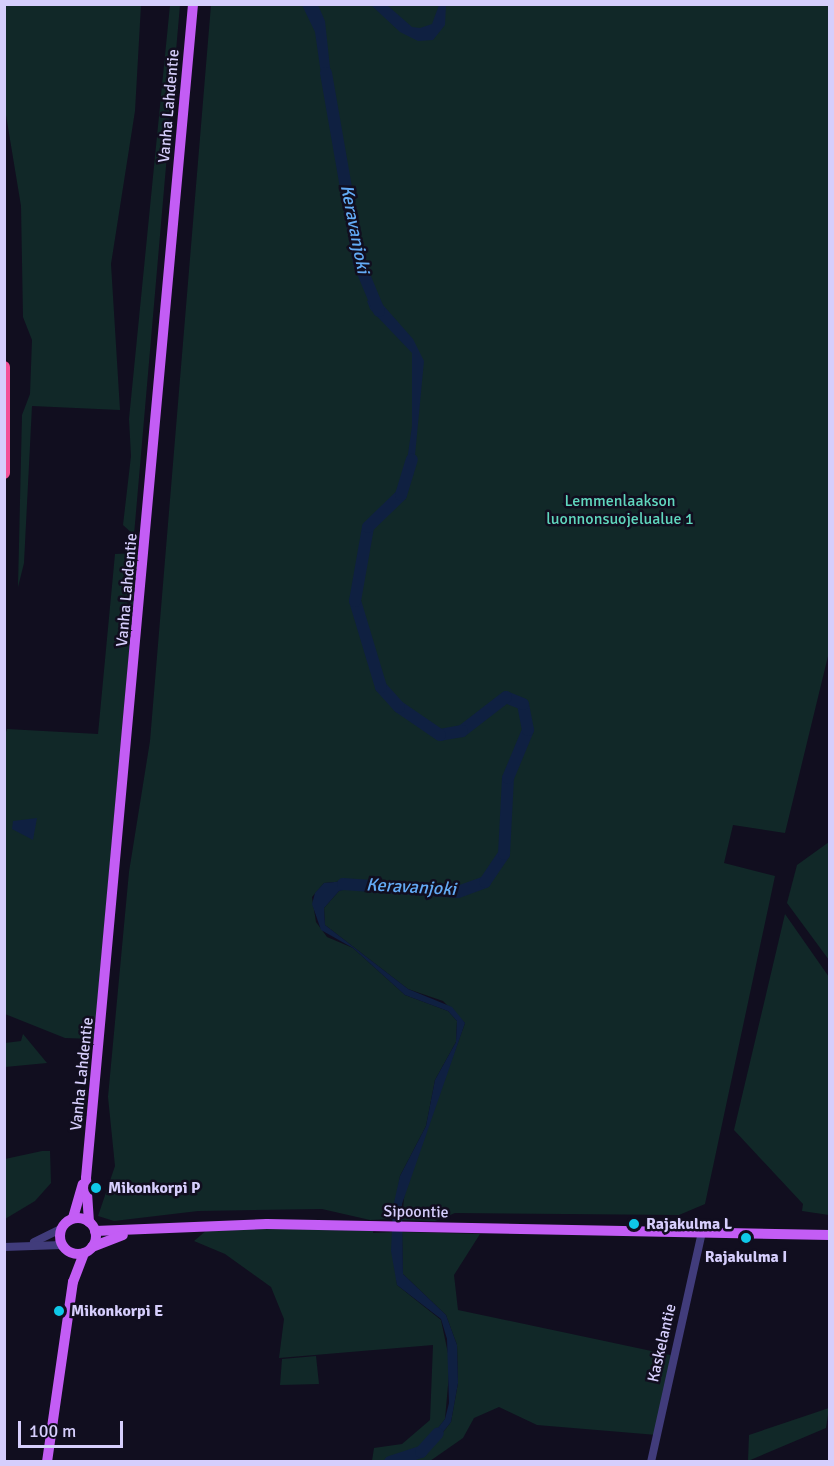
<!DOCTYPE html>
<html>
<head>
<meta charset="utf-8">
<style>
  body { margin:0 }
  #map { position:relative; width:834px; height:1466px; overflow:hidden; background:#110e1f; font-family:Signika,sans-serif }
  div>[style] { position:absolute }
  .green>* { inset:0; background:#112828 }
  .water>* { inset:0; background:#0f2041 }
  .river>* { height:12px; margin:-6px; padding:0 6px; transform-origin:6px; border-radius:6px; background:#0f2041 }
  .minor>* { height:8px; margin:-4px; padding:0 4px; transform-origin:4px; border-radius:4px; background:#413c7b }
  .major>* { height:10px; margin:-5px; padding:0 5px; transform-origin:5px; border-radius:5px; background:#c35df5 }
  .major>.ring { margin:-5px; padding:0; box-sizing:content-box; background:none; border:10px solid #c35df5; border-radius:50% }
  .highway>* { height:12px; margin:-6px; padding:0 6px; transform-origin:6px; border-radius:6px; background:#f45198 }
  .dots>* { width:16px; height:16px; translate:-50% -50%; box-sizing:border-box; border:3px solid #110e1f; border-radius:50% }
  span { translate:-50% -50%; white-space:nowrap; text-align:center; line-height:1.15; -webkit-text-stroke:5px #110e1f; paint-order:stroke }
  .street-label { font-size:16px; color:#d6cefc }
  .park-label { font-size:16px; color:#60d7be }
  .poi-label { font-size:16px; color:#d6cefc; font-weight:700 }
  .left { translate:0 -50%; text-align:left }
  .water-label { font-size:18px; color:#63abf5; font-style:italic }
  .frame { position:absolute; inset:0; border:6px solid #d6cefc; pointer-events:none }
  .scale { position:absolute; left:18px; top:1421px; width:105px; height:27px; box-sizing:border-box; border:3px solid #d6cefc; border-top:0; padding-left:8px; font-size:18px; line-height:21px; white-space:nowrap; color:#d6cefc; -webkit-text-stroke:4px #110e1f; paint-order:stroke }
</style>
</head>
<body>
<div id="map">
  <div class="green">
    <i style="clip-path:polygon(4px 5px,141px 5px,135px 111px,111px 264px,120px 410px,32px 406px,24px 563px,18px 587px,22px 415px,30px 394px,32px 340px,23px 317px,21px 206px,5px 109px)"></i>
    <i style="clip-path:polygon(170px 5px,180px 5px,134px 535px,123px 525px,131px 456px,129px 419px)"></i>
    <i style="clip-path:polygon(211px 5px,829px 5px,829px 652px,785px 833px,733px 825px,724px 863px,775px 876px,705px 1204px,679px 1215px,455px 1213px,435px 1221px,402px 1220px,405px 1188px,465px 1023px,443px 1001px,408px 989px,325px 925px,324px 908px,339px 891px,358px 885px,356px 880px,324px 883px,312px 897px,316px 922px,327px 937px,353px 948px,405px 995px,448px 1011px,457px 1021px,456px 1042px,435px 1080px,426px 1126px,400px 1176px,393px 1219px,370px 1220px,322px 1209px,198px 1211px,114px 1221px,98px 1216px,115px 1166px,108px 1097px,129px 872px,150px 741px)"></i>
    <i style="clip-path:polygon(138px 553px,94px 1039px,65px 1038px,5px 1014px,4px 738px,7px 729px,98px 734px,115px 554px)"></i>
    <i style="clip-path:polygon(829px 842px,829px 960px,787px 903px,797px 865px)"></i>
    <i style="clip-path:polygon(785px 914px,829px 977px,829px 1215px,802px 1211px,803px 1204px,734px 1130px)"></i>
    <i style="clip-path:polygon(23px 1034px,47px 1063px,5px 1067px,5px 1043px,21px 1041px)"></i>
    <i style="clip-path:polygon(42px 1151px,50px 1151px,51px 1183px,35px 1201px,5px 1219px,5px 1159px)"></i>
    <i style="clip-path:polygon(374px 1227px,373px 1233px,393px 1232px,397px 1285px,441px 1320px,450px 1363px,445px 1419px,420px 1452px,388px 1461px,372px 1461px,374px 1448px,402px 1444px,430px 1420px,433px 1345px,279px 1358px,284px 1319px,271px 1287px,225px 1254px,194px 1241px,208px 1229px)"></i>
    <i style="clip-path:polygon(402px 1232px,480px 1234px,454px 1275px,458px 1310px,675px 1356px,657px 1435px,537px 1425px,499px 1407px,474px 1418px,463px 1438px,430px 1461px,394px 1462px,432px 1446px,451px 1422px,458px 1383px,457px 1345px,446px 1315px,403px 1274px)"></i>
    <i style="clip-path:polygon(316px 1356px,319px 1384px,280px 1385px,282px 1359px)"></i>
    <i style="clip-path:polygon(829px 1408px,826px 1428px,748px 1461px,749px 1435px)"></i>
  </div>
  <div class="water">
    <i style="clip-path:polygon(302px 5px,318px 5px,325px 21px,332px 86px,323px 88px,315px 32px)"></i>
    <i style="clip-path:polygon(371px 5px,387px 5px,412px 27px,420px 28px,432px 24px,439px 5px,446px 5px,445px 25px,433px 40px,418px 41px,400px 32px)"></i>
    <i style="clip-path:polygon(376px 297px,413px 339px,424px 361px,413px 476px,405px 475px,412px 426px,412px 353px,370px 309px,367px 301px)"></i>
    <i style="clip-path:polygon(37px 818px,33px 840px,12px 829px,13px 821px)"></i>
    <i style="clip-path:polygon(356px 880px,359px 887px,339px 891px,324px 908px,325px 925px,408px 989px,452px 1007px,465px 1023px,402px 1204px,403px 1274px,446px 1315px,457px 1345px,458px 1383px,451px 1422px,432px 1446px,426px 1443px,445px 1419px,449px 1403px,447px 1339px,441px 1319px,397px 1285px,391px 1251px,393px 1207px,400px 1176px,426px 1126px,435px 1080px,456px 1042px,457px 1021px,448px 1011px,405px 995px,353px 948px,321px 930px,312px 904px,315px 893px,324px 883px)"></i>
  </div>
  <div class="river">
    <i style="left:326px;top:73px;width:193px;rotate:80.1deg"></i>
    <i style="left:359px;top:263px;width:52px;rotate:67.4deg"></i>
    <i style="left:343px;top:884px;width:115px;rotate:4deg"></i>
    <i style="left:458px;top:892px;width:29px;rotate:-20deg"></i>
    <i style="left:485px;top:882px;width:34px;rotate:-56deg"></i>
    <i style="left:504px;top:854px;width:76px;rotate:-87deg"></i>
    <i style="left:508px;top:778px;width:52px;rotate:-67.4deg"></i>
    <i style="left:528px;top:730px;width:26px;rotate:-101deg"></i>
    <i style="left:523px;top:704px;width:18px;rotate:-158deg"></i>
    <i style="left:506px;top:697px;width:56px;rotate:142.3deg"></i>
    <i style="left:462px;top:731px;width:22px;rotate:170deg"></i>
    <i style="left:440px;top:735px;width:50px;rotate:-145.7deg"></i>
    <i style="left:399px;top:707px;width:27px;rotate:-132deg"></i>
    <i style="left:381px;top:687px;width:90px;rotate:-106.8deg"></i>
    <i style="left:355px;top:601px;width:75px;rotate:-80deg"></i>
    <i style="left:368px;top:527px;width:46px;rotate:-44.1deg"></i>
    <i style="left:401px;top:495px;width:37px;rotate:-73deg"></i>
    <i style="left:390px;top:1462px;width:33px;rotate:-18deg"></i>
    <i style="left:421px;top:1452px;width:25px;rotate:-48deg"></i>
  </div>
  <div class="minor">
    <i style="left:34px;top:1242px;width:30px;rotate:-26deg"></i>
    <i style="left:4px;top:1247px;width:58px;rotate:-2deg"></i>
    <i style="left:651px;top:1462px;width:236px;rotate:-77.5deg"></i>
  </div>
  <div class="major">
    <i class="ring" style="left:60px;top:1218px;width:26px;height:26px"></i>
    <i style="left:73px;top:1218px;width:35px;rotate:-74deg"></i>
    <i style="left:89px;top:1222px;width:44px;rotate:-93.9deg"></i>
    <i style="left:86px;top:1178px;width:1179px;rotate:-84.79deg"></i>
    <i style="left:95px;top:1231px;width:172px;rotate:-2.3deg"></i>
    <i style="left:267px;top:1224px;width:563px;rotate:1.12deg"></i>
    <i style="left:92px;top:1247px;width:33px;rotate:-21deg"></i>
    <i style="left:47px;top:1462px;width:182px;rotate:-81.8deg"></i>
    <i style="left:73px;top:1282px;width:31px;rotate:-69deg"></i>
  </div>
  <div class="highway">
    <i style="left:4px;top:367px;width:106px;rotate:90deg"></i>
  </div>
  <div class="dots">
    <i style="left:96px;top:1188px;background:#0fc8e8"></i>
    <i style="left:634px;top:1224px;background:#0fc8e8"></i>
    <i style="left:746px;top:1238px;background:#0fc8e8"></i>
    <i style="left:59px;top:1311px;background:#0fc8e8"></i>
  </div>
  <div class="street-label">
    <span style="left:169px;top:106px;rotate:-85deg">Vanha Lahdentie</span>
    <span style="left:127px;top:590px;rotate:-85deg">Vanha Lahdentie</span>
    <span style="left:82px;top:1074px;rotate:-84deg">Vanha Lahdentie</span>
    <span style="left:416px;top:1212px;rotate:1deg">Sipoontie</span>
    <span style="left:662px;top:1343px;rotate:-77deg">Kaskelantie</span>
  </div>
  <div class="park-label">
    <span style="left:620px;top:510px">Lemmenlaakson<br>luonnonsuojelualue 1</span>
  </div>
  <div class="poi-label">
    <span class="left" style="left:108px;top:1188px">Mikonkorpi P</span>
    <span class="left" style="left:646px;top:1224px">Rajakulma L</span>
    <span style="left:746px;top:1257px">Rajakulma I</span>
    <span class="left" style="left:71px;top:1311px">Mikonkorpi E</span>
  </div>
  <div class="water-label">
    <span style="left:355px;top:229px;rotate:79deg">Keravanjoki</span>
    <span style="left:411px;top:887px;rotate:3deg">Keravanjoki</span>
  </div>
  <div class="frame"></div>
  <div class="scale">100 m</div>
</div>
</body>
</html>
